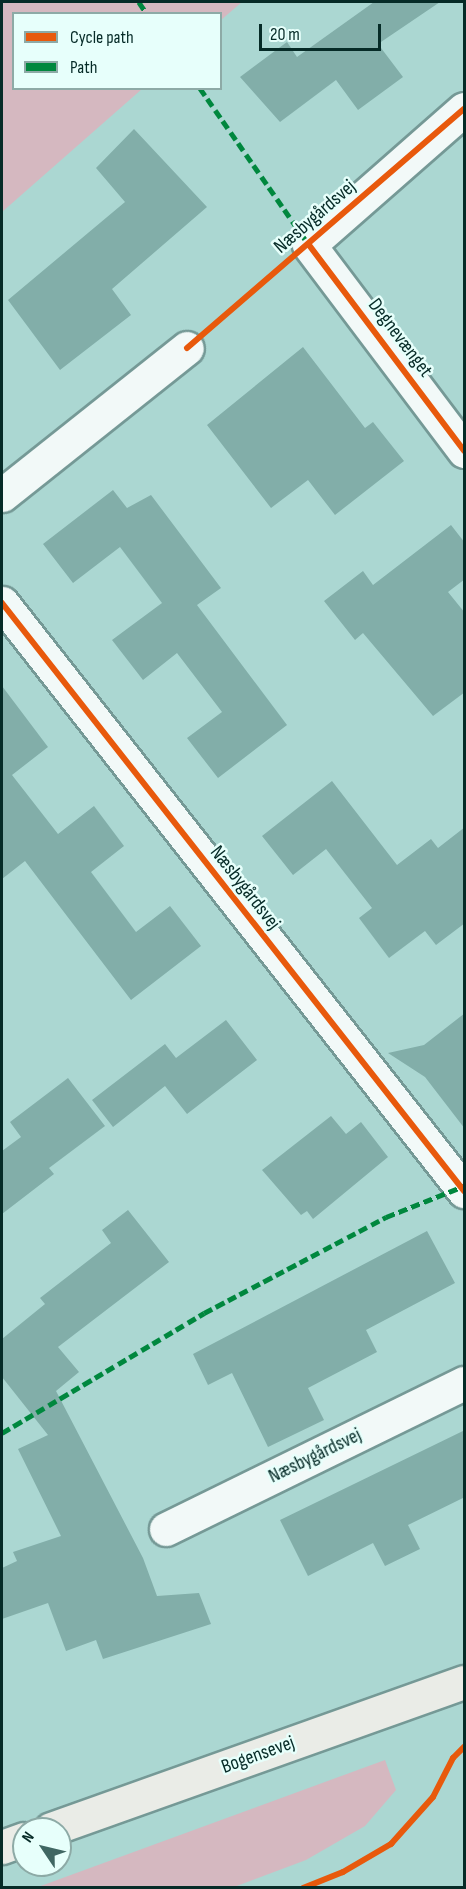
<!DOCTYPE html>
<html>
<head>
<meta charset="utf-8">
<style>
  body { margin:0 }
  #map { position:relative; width:466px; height:1889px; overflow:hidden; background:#abd7d2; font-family:"Sofia Sans Condensed",sans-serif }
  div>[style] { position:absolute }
  .green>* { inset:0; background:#d5b8c0 }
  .building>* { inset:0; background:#82aea9 }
  .roads { filter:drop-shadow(2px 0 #759996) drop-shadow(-2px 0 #759996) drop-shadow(0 2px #759996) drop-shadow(0 -2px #759996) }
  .minor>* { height:33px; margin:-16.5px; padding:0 16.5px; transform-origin:16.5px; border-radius:16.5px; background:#f2f9f8 }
  .major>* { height:33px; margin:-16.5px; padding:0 16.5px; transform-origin:16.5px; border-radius:16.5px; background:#eaece7 }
  .quiet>* { height:4.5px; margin-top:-2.25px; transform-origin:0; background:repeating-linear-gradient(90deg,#00873e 0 9px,transparent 0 13.5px) }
  .cycleway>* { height:6px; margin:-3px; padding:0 3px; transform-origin:3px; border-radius:3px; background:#e8590c }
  span { translate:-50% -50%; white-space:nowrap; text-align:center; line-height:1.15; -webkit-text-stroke:5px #e7fffb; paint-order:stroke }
  .street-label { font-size:20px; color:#062b27 }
  .frame { position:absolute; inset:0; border:3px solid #062b27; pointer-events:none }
  .legend { position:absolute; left:12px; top:12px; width:210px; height:78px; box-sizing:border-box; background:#e7fffb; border:2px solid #8daaa6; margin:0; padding:8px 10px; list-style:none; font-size:18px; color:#062b27 }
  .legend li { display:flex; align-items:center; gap:12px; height:30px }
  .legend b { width:30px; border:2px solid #8daaa6 }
  .north { position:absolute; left:12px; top:1817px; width:60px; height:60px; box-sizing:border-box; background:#e7fffb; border:2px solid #8daaa6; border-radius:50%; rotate:305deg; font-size:16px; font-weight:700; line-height:24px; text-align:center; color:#062b27 }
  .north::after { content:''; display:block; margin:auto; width:21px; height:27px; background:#406763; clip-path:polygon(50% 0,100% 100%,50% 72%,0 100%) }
  .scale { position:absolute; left:259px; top:24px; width:122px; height:27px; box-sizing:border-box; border:3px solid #062b27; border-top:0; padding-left:8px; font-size:18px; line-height:21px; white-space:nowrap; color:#062b27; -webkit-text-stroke:4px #e7fffb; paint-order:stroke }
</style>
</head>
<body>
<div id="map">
  <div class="green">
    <i style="clip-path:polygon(2px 2px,242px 2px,221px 20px,220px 14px,14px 14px,14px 88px,142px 89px,2px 212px)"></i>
    <i style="clip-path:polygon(385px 1760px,396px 1790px,365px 1826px,306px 1860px,234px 1887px,38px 1887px)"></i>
  </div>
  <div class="building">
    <i style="clip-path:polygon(374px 2px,440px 2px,378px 44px,403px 77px,358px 110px,336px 80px,280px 122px,240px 77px,287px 42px,297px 57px)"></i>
    <i style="clip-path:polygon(134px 129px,207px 207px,112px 289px,131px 315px,60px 370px,8px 300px,125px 202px,96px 168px)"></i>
    <i style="clip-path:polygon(303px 347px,365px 428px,373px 422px,404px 461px,335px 515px,308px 480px,271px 508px,207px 425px)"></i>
    <i style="clip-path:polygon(113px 490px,127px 508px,151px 495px,221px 588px,197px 605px,287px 725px,218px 778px,187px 738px,222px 712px,177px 653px,143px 680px,112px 640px,162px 603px,120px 547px,73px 583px,43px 544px)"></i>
    <i style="clip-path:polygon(451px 525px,465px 543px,465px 579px,448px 592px,465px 613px,465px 692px,433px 716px,363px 633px,355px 640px,324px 601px,363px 571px,373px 585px)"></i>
    <i style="clip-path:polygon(2px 686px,48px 747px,12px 775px,58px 834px,94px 806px,124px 846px,91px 872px,136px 932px,170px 906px,201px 946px,131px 1000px,25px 861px,2px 879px)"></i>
    <i style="clip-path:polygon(332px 781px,397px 865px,431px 839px,438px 848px,465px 827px,465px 923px,436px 945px,425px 931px,389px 958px,359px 918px,372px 908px,326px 849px,293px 875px,262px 836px)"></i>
    <i style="clip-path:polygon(465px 1013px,465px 1129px,425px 1077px,388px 1053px,424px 1045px)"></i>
    <i style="clip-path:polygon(226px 1020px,257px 1060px,187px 1114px,165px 1086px,113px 1127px,92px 1100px,165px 1044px,176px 1058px)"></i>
    <i style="clip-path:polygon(68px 1078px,105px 1126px,49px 1168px,54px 1174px,2px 1214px,2px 1151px,21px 1137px,10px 1122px)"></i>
    <i style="clip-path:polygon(331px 1116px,346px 1134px,361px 1122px,388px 1157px,313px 1219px,307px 1211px,301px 1215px,262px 1170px)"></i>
    <i style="clip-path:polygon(128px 1210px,169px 1262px,58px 1347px,79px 1372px,56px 1391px,143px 1558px,157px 1596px,199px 1593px,211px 1624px,103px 1659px,96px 1640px,66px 1651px,48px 1603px,2px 1619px,2px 1568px,17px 1561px,13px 1552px,61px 1536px,18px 1449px,48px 1435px,2px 1377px,2px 1339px,45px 1304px,40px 1298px,111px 1243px,102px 1230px)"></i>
    <i style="clip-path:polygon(427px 1231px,455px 1283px,366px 1330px,377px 1352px,308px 1388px,324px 1420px,268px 1447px,232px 1373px,208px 1385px,193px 1354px)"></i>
    <i style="clip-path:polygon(465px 1430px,465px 1497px,408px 1525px,420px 1549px,385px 1566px,373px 1543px,308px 1576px,280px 1520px)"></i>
  </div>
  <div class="roads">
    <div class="minor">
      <i style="left:464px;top:109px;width:206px;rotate:138.7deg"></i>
      <i style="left:309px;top:245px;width:258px;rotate:53deg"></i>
      <i style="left:2px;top:495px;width:236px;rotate:-38.5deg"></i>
      <i style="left:2px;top:603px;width:748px;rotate:51.84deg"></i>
      <i style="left:166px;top:1529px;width:332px;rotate:-26.1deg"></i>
    </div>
    <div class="major">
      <i style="left:51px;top:1829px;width:438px;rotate:-19.6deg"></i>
      <i style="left:2px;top:1847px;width:23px;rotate:-20deg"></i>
    </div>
  </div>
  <div class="quiet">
    <i style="left:139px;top:2px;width:14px;rotate:56deg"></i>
    <i style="left:200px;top:88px;width:191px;rotate:55.2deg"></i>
    <i style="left:2px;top:1433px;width:235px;rotate:-30.7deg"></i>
    <i style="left:204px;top:1313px;width:206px;rotate:-27.8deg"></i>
    <i style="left:386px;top:1217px;width:84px;rotate:-21.7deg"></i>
  </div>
  <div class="cycleway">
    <i style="left:309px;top:245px;width:258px;rotate:53deg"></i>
    <i style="left:187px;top:348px;width:366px;rotate:-40.8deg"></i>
    <i style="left:2px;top:603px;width:748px;rotate:51.84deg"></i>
    <i style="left:303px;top:1888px;width:43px;rotate:-21.8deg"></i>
    <i style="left:343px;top:1872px;width:56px;rotate:-30.3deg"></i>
    <i style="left:391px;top:1844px;width:63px;rotate:-48.2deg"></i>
    <i style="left:433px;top:1797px;width:44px;rotate:-62.9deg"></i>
    <i style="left:453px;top:1758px;width:16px;rotate:-45deg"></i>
  </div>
  <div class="street-label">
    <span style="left:315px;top:217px;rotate:-41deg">Næsbygårdsvej</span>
    <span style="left:400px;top:338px;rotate:53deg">Degnevænget</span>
    <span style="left:245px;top:888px;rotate:52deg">Næsbygårdsvej</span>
    <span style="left:315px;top:1456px;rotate:-26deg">Næsbygårdsvej</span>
    <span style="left:258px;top:1755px;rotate:-20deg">Bogensevej</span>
  </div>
  <div class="frame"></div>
  <ul class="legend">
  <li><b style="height:8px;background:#e8590c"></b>Cycle path</li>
  <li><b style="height:8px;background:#00873e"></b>Path</li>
  </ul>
  <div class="north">N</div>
  <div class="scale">20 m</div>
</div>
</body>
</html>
